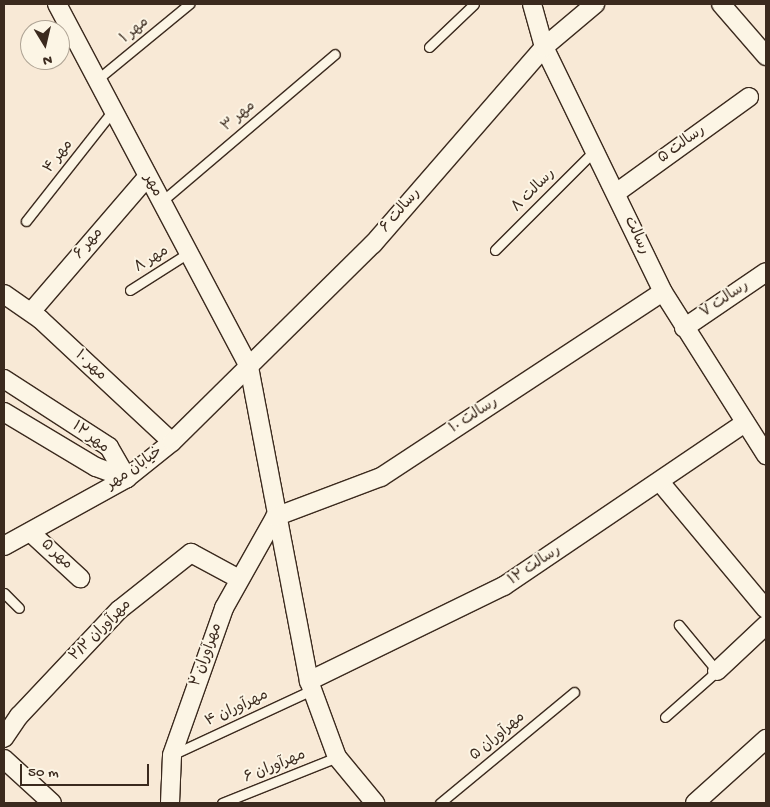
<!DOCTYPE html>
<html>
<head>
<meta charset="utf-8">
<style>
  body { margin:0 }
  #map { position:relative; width:770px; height:807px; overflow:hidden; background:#f8e9d6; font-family:"Gochi Hand","Playpen Sans Arabic",sans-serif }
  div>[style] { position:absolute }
  .roads { filter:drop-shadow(1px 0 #3b2a1e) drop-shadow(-1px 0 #3b2a1e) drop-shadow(0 1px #3b2a1e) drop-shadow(0 -1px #3b2a1e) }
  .lane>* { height:9px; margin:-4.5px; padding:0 4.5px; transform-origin:4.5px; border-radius:4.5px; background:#fcf5e5 }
  .street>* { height:18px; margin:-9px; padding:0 9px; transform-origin:9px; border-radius:9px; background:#fcf5e5 }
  span { translate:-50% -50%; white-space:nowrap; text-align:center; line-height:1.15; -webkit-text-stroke:4px #fcf5e5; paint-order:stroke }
  .street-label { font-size:15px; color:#3b2a1e }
  .frame { position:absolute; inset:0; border:5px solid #3b2a1e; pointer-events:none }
  .north { position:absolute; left:20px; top:20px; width:50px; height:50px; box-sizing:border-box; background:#fcf5e5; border:1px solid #afa495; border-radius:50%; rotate:171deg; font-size:14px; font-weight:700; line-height:20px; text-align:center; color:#3b2a1e }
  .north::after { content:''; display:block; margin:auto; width:18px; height:22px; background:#3b2a1e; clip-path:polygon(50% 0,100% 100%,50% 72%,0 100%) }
  .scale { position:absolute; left:20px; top:764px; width:129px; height:22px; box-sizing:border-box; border:2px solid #3b2a1e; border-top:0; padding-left:6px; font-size:15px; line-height:18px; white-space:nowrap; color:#3b2a1e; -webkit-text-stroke:4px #fcf5e5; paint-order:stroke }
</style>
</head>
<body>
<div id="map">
  <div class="roads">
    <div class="lane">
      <i style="left:429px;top:47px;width:62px;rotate:-43.7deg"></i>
      <i style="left:99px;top:78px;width:117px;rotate:-39.4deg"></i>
      <i style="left:161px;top:202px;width:228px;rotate:-40.4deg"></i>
      <i style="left:26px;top:221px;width:142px;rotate:-51.8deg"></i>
      <i style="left:495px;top:250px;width:139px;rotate:-45deg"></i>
      <i style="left:130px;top:290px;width:69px;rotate:-32.5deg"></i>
      <i style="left:4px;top:593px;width:21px;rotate:45deg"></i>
      <i style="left:665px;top:717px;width:69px;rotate:-41.5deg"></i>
      <i style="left:717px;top:671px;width:60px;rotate:-129.6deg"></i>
      <i style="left:174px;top:754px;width:154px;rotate:-24.9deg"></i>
      <i style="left:222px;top:803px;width:124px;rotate:-21.8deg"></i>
      <i style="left:440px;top:803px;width:174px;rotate:-39.6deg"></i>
    </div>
    <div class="street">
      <i style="left:57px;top:4px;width:411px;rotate:62.1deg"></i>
      <i style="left:249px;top:367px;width:320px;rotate:79.2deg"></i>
      <i style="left:309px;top:681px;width:81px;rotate:69.8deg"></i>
      <i style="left:337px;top:757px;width:60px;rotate:50.4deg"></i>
      <i style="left:532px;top:4px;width:45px;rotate:74.4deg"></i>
      <i style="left:544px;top:47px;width:272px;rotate:64.1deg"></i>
      <i style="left:663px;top:292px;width:193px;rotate:57.7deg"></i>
      <i style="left:721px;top:4px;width:69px;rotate:49.1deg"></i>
      <i style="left:616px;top:193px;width:164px;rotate:-35.8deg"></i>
      <i style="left:4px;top:294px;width:44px;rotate:34.8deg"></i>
      <i style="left:40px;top:319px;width:180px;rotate:43deg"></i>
      <i style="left:31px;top:312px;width:178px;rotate:-49.3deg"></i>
      <i style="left:684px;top:328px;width:99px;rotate:-34.3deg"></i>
      <i style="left:4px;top:379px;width:125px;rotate:32.9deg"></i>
      <i style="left:109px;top:447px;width:36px;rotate:60deg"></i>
      <i style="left:4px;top:412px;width:107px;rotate:30.9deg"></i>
      <i style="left:96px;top:467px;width:33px;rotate:20deg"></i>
      <i style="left:660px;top:482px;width:165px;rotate:50.2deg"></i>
      <i style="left:31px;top:533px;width:67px;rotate:42.6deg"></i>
      <i style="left:4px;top:546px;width:141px;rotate:-28.9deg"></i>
      <i style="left:127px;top:478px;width:58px;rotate:-38.7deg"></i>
      <i style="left:172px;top:442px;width:282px;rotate:-44.6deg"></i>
      <i style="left:373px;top:244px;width:261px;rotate:-49deg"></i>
      <i style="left:544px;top:47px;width:67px;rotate:-40.1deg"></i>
      <i style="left:717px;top:671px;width:67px;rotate:-43.2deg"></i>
      <i style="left:309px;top:681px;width:217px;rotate:-26deg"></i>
      <i style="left:504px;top:586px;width:291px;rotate:-34.1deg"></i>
      <i style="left:4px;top:738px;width:27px;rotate:-56deg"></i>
      <i style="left:19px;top:716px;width:146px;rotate:-46.7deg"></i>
      <i style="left:119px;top:610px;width:92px;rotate:-38.4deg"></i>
      <i style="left:191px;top:553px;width:55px;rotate:28.4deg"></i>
      <i style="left:4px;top:759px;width:65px;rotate:42.5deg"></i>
      <i style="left:170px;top:803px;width:48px;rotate:-87.6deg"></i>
      <i style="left:172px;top:755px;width:156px;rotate:-70.5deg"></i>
      <i style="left:224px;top:608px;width:104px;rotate:-60.7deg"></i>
      <i style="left:275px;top:517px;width:113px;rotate:-20.7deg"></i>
      <i style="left:381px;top:477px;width:337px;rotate:-33.3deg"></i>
      <i style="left:695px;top:803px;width:96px;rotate:-42deg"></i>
    </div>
  </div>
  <div class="street-label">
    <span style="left:135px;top:31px;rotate:-40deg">مهر ۱</span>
    <span style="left:239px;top:117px;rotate:-40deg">مهر ۳</span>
    <span style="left:682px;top:145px;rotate:-36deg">رسالت ۵</span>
    <span style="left:59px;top:157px;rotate:-52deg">مهر ۴</span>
    <span style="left:152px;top:186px;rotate:62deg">مهر</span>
    <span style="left:534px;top:191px;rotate:-45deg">رسالت ۸</span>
    <span style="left:401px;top:211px;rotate:-49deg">رسالت ۶</span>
    <span style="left:636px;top:236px;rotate:65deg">رسالت</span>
    <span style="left:89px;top:244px;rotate:-49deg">مهر ۶</span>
    <span style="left:152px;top:260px;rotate:-32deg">مهر ۸</span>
    <span style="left:725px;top:300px;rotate:-34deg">رسالت ۷</span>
    <span style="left:90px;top:366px;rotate:43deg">مهر ۱۰</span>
    <span style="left:474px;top:416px;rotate:-33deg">رسالت ۱۰</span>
    <span style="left:90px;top:438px;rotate:37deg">مهر ۱۲</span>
    <span style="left:135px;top:469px;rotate:-35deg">خیابان مهر</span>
    <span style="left:56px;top:555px;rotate:43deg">مهر ۵</span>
    <span style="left:535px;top:566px;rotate:-34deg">رسالت ۱۲</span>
    <span style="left:101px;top:631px;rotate:-45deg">مهرآوران ۲/۲</span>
    <span style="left:207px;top:655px;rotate:-70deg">مهرآوران ۲</span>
    <span style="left:237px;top:709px;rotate:-25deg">مهرآوران ۴</span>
    <span style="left:498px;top:737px;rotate:-40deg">مهرآوران ۵</span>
    <span style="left:275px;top:767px;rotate:-22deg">مهرآوران ۶</span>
  </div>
  <div class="frame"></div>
  <div class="north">N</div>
  <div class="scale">50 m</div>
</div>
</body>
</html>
